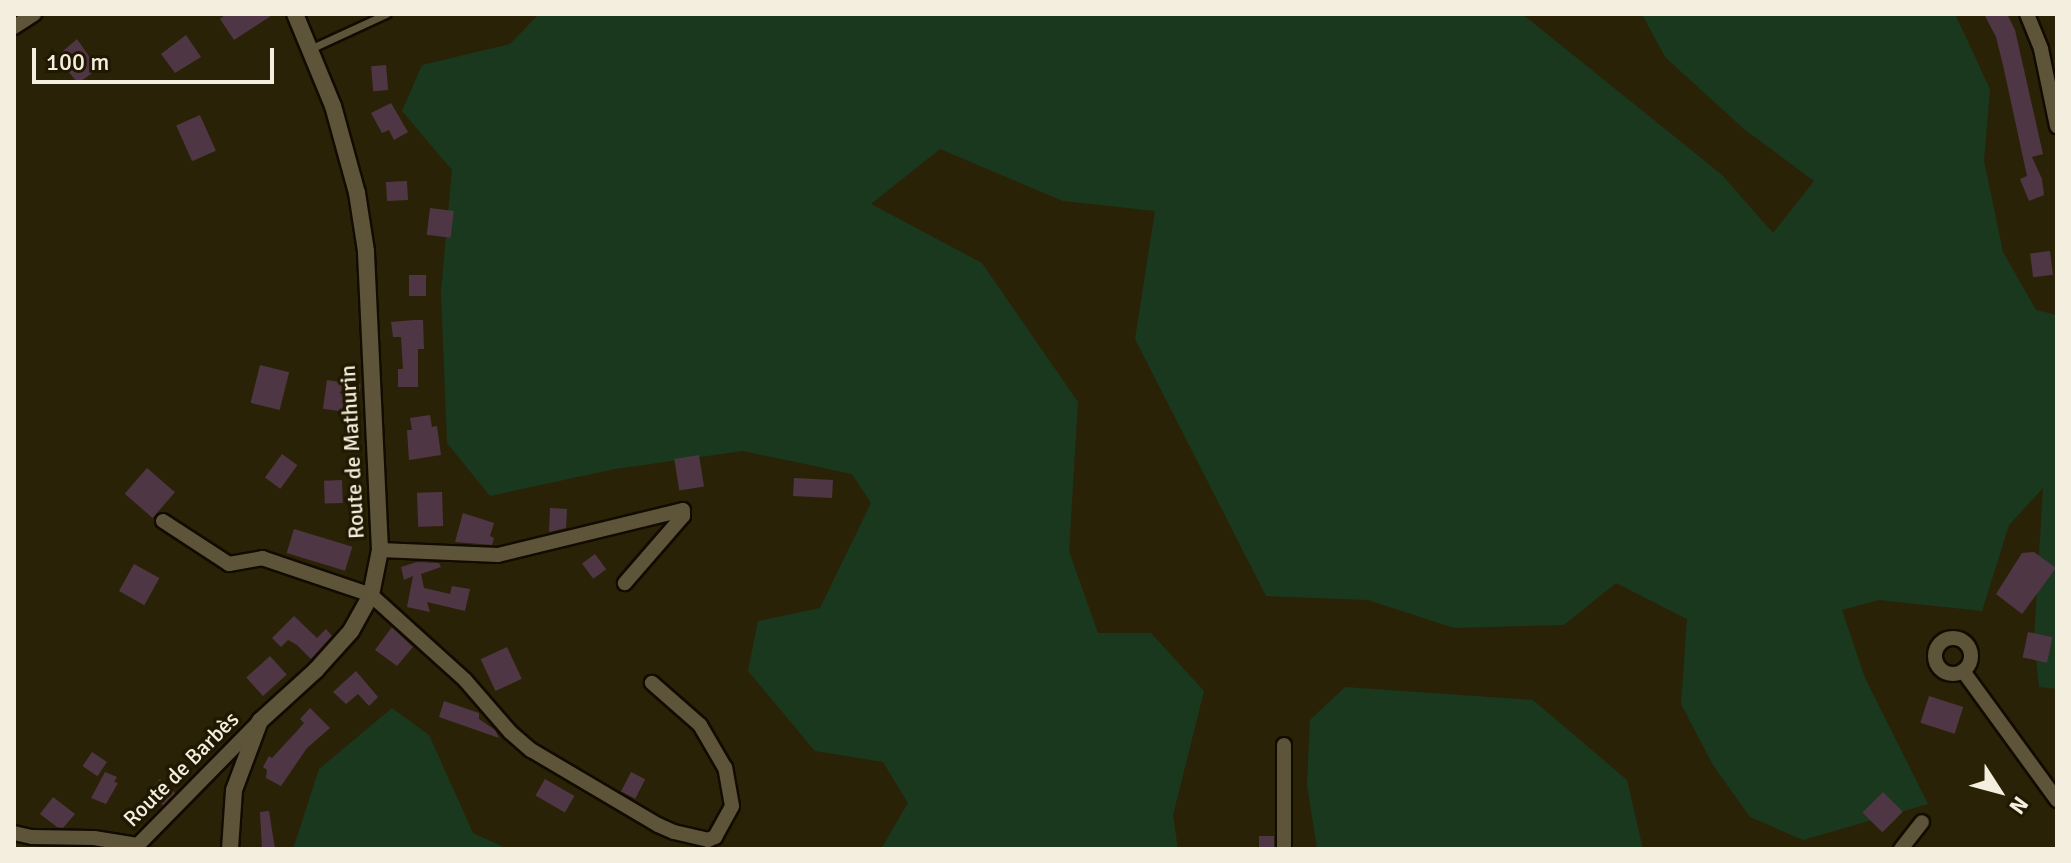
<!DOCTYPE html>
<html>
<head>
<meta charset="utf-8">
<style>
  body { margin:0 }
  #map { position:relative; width:2071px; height:863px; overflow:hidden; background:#2a2207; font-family:Signika,sans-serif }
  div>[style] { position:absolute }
  .green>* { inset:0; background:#1a381e }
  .building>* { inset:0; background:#4f3644; transform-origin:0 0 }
  .roads { filter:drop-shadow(2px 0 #120b00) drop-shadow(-2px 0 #120b00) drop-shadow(0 2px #120b00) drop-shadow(0 -2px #120b00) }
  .service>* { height:7px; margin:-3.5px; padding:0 3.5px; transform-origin:3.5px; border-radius:3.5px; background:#5d5439 }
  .minor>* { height:14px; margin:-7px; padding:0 7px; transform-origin:7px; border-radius:7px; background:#5d5439 }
  .minor>.ring { margin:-7px; padding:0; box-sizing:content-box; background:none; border:14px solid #5d5439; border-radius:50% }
  .tertiary>* { height:16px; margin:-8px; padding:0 8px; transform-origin:8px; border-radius:8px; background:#5d5439 }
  span { translate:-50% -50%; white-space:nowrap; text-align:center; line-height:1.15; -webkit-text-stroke:7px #201801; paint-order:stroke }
  .street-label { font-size:22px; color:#f4eedf }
  .frame { position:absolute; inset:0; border:16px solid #f4eedf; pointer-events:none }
  .north { position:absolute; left:1959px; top:751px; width:80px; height:80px; -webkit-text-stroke:6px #201801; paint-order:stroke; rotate:126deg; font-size:22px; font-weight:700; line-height:32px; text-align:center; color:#f4eedf }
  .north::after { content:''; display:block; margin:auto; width:28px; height:36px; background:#f4eedf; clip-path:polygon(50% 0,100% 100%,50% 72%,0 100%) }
  .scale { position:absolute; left:32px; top:48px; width:242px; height:36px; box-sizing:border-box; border:4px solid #f4eedf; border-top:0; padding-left:10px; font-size:24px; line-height:28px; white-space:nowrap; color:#f4eedf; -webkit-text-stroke:6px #201801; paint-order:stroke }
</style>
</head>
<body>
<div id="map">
  <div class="green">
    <i style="clip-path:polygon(539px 14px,1522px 14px,1721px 174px,1773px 233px,1814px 181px,1744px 129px,1665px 57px,1642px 14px,1955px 14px,1990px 89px,1984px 161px,2003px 252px,2036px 310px,2057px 315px,2057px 689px,2039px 687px,2034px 639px,2043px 488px,2009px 525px,1982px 611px,1879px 600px,1842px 610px,1865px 678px,1928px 804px,1803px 840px,1750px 817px,1713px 765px,1681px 704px,1687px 619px,1616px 583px,1564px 625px,1454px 628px,1368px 600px,1266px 596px,1135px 339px,1155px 211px,1063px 201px,940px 149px,871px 204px,982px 263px,1078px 402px,1069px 551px,1098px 633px,1151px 633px,1204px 691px,1173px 815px,1178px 849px,881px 849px,908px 803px,883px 762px,815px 751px,748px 671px,758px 621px,820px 608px,871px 503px,852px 474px,743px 451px,615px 469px,490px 496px,447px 443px,441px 292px,452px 170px,402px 111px,422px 65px,510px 44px)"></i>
    <i style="clip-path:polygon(1345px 687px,1533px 700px,1627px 780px,1643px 849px,1317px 849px,1307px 785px,1310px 720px)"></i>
    <i style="clip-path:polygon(392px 708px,429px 735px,473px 833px,508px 849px,293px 849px,319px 769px)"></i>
  </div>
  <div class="building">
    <i style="clip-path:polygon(226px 14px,274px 14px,234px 40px,220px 19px)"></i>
    <i style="clip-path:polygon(1984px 14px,2007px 14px,2015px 30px,2043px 154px,2032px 157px,2042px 179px,2044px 195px,2029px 201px,2020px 179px,2027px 176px,2003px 65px,1996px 37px)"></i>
    <i style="clip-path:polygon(186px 35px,201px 57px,175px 73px,161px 54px)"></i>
    <i style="clip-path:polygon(77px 39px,98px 69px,78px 83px,56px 57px)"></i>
    <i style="left:386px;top:65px;width:25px;height:15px;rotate:85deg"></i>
    <i style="clip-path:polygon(391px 103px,408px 132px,394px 140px,389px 130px,382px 133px,371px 113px)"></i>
    <i style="left:200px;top:115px;width:39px;height:26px;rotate:66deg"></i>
    <i style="left:407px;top:181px;width:19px;height:21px;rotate:87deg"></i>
    <i style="left:430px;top:208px;width:24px;height:27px;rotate:7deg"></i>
    <i style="left:2050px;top:251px;width:24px;height:20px;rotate:83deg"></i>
    <i style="left:409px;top:275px;width:17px;height:21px"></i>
    <i style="clip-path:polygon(414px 320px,423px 320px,424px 349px,418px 349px,418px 387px,398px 387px,398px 369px,403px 369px,401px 337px,393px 337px,391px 322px)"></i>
    <i style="left:260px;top:365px;width:30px;height:39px;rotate:14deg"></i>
    <i style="left:327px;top:380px;width:34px;height:29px;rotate:8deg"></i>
    <i style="clip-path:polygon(430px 415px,432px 427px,437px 426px,441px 455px,409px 460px,407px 430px,412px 430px,410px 418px)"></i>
    <i style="left:282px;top:454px;width:19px;height:29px;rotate:36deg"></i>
    <i style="left:699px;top:455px;width:32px;height:25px;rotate:81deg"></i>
    <i style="left:147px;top:468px;width:37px;height:34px;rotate:41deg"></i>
    <i style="left:794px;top:478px;width:39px;height:18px;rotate:3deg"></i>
    <i style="left:342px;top:480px;width:23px;height:18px;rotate:88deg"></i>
    <i style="left:442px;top:492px;width:34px;height:25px;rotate:88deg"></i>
    <i style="clip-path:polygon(550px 508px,567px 509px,566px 528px,549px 532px)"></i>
    <i style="clip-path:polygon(463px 513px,494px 523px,490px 536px,494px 538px,492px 545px,455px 542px)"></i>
    <i style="left:294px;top:529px;width:61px;height:25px;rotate:17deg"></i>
    <i style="clip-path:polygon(2034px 552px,2056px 568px,2022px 614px,1996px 594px,2022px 553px)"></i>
    <i style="left:595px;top:554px;width:19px;height:16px;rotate:54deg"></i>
    <i style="clip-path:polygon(417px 562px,439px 563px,441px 567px,421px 574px,424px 588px,450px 594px,452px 586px,470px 589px,465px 611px,427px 602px,430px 612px,407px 607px,413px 576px,404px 580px,401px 567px)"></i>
    <i style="left:134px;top:564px;width:29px;height:31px;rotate:29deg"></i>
    <i style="clip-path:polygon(294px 616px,317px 638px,326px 629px,332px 636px,311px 659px,297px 645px,288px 640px,281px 647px,272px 638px)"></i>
    <i style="clip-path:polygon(392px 627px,413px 647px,397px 666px,375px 650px)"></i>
    <i style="left:2028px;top:632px;width:25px;height:26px;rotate:12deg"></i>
    <i style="left:507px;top:647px;width:35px;height:29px;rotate:65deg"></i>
    <i style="left:270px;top:656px;width:25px;height:32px;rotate:48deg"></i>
    <i style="clip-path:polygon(356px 671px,378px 697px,369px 706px,358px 694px,346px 704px,333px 692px)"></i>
    <i style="left:1929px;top:696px;width:36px;height:28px;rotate:18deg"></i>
    <i style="clip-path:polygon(444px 701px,479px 713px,479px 719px,495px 730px,499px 738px,439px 717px)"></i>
    <i style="clip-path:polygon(310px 708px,330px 728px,307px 748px,281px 786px,266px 778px,267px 770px,263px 767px,269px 756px,272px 758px,297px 731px,304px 723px,300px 719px)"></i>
    <i style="left:92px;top:752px;width:18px;height:17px;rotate:34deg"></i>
    <i style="clip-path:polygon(105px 772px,117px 777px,114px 782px,118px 783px,106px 804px,91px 798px)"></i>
    <i style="left:631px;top:772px;width:16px;height:22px;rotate:27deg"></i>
    <i style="left:160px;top:779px;width:21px;height:17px;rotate:43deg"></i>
    <i style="left:545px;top:779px;width:34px;height:19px;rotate:30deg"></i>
    <i style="left:1883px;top:792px;width:28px;height:29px;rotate:45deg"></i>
    <i style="clip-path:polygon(53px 797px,75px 814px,63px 828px,57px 827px,40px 814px)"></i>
    <i style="clip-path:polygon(269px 811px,275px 849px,262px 849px,260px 812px)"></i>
    <i style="left:1274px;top:836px;width:13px;height:15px;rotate:90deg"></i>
  </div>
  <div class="roads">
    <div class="service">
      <i style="left:310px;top:49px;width:84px;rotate:-24.7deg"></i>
    </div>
    <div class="minor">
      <i style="left:2027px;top:14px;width:38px;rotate:68deg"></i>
      <i style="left:2041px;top:49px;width:79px;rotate:78.3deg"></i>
      <i style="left:14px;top:27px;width:24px;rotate:-33deg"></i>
      <i style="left:163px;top:521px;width:79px;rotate:33.1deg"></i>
      <i style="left:229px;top:564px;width:34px;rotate:-10deg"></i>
      <i style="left:262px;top:558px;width:115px;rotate:18.7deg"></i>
      <i style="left:371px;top:595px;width:127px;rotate:42.1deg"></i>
      <i style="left:465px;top:680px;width:69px;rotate:49.1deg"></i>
      <i style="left:510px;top:732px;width:28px;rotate:41deg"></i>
      <i style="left:531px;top:750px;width:147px;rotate:30.6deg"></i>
      <i style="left:658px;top:825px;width:17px;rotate:24deg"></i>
      <i style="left:674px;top:832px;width:35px;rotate:13deg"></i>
      <i style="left:708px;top:840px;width:8px;rotate:-23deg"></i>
      <i style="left:715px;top:837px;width:35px;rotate:-61deg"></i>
      <i style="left:732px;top:806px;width:39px;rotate:-100deg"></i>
      <i style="left:725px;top:768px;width:50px;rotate:-120.2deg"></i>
      <i style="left:700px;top:725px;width:64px;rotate:-138.8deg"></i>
      <i style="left:380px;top:550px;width:118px;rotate:2.4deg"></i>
      <i style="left:498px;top:555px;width:190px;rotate:-13.7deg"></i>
      <i style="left:683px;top:510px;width:6px;rotate:90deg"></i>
      <i style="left:683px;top:516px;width:89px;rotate:130.9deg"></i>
      <i class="ring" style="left:1935px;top:638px;width:22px;height:22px"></i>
      <i style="left:1963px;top:671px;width:160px;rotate:53.9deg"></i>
      <i style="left:14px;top:833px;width:18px;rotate:13deg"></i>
      <i style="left:32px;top:837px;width:62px;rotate:0.9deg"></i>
      <i style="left:94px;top:838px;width:44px;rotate:9.2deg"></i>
      <i style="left:134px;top:849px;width:180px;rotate:-45.5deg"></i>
      <i style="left:1284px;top:849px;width:104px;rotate:-90deg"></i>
      <i style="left:1901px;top:849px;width:34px;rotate:-52deg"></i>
    </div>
    <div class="tertiary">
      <i style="left:230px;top:849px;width:59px;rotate:-86.1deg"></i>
      <i style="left:234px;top:790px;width:74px;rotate:-69.4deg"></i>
      <i style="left:260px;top:721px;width:76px;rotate:-42.3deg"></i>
      <i style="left:316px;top:670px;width:52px;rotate:-48.1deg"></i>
      <i style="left:351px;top:631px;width:41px;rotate:-60.9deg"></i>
      <i style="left:371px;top:595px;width:46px;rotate:-78.7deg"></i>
      <i style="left:380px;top:550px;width:299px;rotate:-92.7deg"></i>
      <i style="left:366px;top:251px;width:59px;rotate:-98.8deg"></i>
      <i style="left:357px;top:193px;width:90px;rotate:-105.4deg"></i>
      <i style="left:333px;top:106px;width:100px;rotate:-112.4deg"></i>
    </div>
  </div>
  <div class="street-label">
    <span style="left:352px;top:452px;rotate:-93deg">Route de Mathurin</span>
    <span style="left:181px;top:769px;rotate:-45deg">Route de Barbès</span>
  </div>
  <div class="frame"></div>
  <div class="north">N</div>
  <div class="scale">100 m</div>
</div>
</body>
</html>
